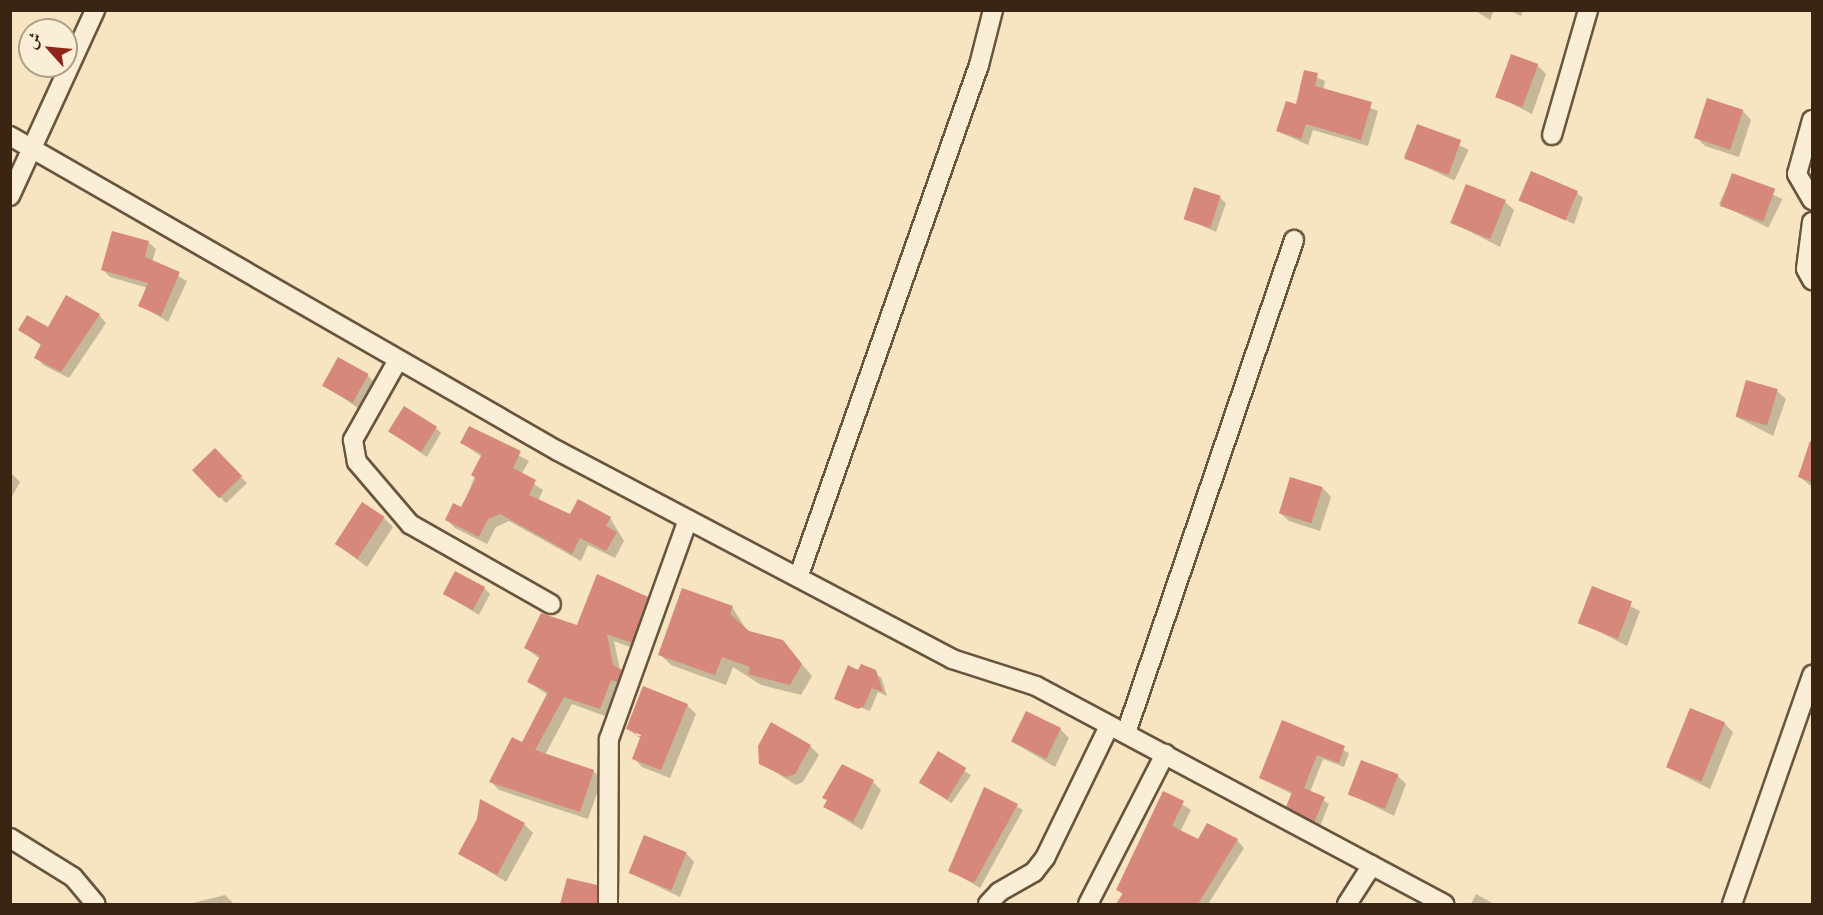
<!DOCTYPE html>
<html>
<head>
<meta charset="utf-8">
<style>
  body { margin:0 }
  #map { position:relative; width:1823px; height:915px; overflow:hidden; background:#f7e5c1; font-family:"EB Garamond",Amiri,serif }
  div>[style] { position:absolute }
  .shadow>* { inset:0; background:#0003; transform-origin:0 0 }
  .building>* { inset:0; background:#d6897b; transform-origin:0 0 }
  .roads { filter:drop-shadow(2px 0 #69553e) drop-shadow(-2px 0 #69553e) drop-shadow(0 2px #69553e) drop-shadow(0 -2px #69553e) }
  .minor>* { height:18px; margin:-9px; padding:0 9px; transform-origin:9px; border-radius:9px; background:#faeed7 }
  span { translate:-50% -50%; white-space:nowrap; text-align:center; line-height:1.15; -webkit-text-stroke:4.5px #faeed7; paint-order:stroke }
  .frame { position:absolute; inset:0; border:12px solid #3a2512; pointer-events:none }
  .north { position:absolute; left:18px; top:18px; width:60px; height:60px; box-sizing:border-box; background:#faeed7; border:2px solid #ad9e88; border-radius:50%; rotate:297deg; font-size:16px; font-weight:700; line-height:24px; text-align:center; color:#3a2512 }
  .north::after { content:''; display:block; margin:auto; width:21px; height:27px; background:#8f2418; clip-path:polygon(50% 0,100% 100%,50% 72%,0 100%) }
</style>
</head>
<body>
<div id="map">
  <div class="shadow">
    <i style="clip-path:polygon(1474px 10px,1494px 10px,1490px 20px)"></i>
    <i style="clip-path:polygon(1508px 10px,1523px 10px,1521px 16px)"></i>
    <i style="clip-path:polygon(1537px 65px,1546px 74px,1532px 114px,1497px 96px)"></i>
    <i style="clip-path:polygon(1305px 72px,1325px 81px,1323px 90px,1378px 111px,1368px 146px,1313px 130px,1308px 145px,1277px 131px,1297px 106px)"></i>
    <i style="clip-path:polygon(1743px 111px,1751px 120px,1739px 157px,1705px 146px,1696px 137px)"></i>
    <i style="left:1418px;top:126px;width:56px;height:34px;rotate:25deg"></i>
    <i style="left:1733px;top:175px;width:55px;height:32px;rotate:26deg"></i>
    <i style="clip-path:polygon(1577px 193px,1583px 198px,1574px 224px,1522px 200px)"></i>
    <i style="clip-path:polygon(1220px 198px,1226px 203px,1216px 232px,1185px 218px)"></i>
    <i style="clip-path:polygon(1505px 202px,1514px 210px,1500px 247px,1453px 223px)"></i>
    <i style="clip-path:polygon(148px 242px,156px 249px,152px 262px,187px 281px,168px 322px,140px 305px,148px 288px,110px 277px,103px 270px)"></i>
    <i style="clip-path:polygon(99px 315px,106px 323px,69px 378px,43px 365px,36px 357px,42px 346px,20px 330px,48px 329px)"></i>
    <i style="clip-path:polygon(368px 376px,373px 381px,358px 408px,324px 385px)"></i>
    <i style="clip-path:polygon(1777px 391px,1786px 399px,1773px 436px,1735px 416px)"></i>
    <i style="clip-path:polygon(436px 428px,441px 433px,427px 457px,390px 432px)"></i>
    <i style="clip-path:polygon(469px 428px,529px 461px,521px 475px,543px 490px,538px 501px,570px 516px,610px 518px,624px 541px,615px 558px,588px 545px,581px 561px,509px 521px,496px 527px,487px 544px,455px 528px,447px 520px,462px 509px,482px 457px,462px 443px)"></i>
    <i style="clip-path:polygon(1810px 447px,1812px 448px,1812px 487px,1800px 477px)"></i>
    <i style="left:215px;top:450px;width:46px;height:29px;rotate:46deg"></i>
    <i style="clip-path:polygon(10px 472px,20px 482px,10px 500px)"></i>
    <i style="clip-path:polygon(1323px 488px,1331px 497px,1320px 531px,1289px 521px,1280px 513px)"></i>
    <i style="clip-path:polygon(384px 518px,393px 527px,367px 567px,337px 544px)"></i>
    <i style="clip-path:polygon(484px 588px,490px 594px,479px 615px,444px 594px)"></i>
    <i style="clip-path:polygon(1593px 588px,1640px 611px,1627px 646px,1580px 622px)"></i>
    <i style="clip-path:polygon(647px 599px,656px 607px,640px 651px,614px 641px,620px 670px,630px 680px,608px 717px,572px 704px,545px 755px,593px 771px,602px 779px,588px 819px,499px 790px,491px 782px,523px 744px,548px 695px,529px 682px,540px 659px,526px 648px)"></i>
    <i style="clip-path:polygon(732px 607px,748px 632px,782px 641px,812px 676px,801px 695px,761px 685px,733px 667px,726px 685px,671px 665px,660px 654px)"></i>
    <i style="clip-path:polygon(849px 667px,881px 677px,887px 696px,878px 692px,870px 711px,835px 698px)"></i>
    <i style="clip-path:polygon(evenodd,687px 705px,696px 714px,670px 778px,642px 767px,634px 758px,641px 739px,628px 729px,687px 705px,636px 731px,648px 739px,636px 735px,636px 731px)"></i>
    <i style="clip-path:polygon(1283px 722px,1349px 753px,1344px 767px,1323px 759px,1310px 792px,1329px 804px,1320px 826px,1287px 806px,1292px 794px,1260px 778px)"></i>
    <i style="clip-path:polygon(1724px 723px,1733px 732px,1710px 789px,1669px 768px)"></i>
    <i style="clip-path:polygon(1060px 729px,1069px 738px,1055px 767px,1013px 742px)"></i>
    <i style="clip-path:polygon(810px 746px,819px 755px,803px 782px,796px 785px,761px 763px)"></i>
    <i style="left:939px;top:753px;width:39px;height:34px;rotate:35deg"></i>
    <i style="clip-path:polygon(1397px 775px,1406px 784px,1394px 816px,1350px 794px)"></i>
    <i style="clip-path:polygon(873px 782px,881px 790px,862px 830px,825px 807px)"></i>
    <i style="clip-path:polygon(984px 789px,1023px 810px,980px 888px,950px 870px)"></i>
    <i style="clip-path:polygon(1164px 793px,1191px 810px,1180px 832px,1199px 841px,1237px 840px,1244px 848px,1208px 904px,1118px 904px,1123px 895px,1118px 890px)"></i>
    <i style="clip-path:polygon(524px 824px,533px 833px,506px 882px,460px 853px)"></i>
    <i style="clip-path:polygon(686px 853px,694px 862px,680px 897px,630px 873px)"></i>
    <i style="clip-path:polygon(568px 880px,596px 887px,605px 904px,562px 904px)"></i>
    <i style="clip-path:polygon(1476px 894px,1494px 904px,1471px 904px)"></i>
    <i style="clip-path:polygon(225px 895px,234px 904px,194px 904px,193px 903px)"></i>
  </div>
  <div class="building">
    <i style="left:1511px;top:54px;width:29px;height:46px;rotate:20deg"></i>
    <i style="clip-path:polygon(1304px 70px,1318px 73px,1315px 86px,1372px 102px,1361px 140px,1306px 124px,1301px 139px,1276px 131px,1286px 101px,1296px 104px)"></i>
    <i style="left:1707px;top:98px;width:38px;height:42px;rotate:18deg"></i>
    <i style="left:1417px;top:124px;width:47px;height:37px;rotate:20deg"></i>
    <i style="left:1531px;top:171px;width:51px;height:32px;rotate:23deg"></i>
    <i style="left:1732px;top:173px;width:46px;height:35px;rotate:20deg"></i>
    <i style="left:1466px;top:184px;width:43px;height:42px;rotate:22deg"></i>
    <i style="left:1194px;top:187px;width:28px;height:34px;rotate:18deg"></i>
    <i style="clip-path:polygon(112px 231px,149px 241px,145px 257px,180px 272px,161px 316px,138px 306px,148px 283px,101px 270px)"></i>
    <i style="clip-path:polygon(66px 295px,100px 314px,61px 372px,34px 358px,41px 344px,18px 330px,27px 315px,48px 327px)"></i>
    <i style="left:338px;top:357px;width:35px;height:33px;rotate:29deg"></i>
    <i style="left:1746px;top:380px;width:33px;height:38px;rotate:16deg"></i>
    <i style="left:404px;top:406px;width:39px;height:30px;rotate:32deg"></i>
    <i style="clip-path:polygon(469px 426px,521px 451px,513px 468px,536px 480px,529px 495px,570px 514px,578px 499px,611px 517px,606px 526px,617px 532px,606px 551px,580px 538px,572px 554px,500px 514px,488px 519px,479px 537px,445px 520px,453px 503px,461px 507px,476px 478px,471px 475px,482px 454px,460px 443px)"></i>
    <i style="clip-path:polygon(1810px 441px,1812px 442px,1812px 482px,1798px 477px)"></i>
    <i style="left:215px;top:448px;width:39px;height:32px;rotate:46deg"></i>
    <i style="left:1290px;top:477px;width:34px;height:38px;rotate:17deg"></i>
    <i style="left:362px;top:502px;width:27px;height:50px;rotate:33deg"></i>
    <i style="left:455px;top:571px;width:34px;height:26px;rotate:28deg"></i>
    <i style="clip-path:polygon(597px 574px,648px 597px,632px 643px,607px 634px,613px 665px,622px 670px,618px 682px,611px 680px,600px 709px,564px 697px,535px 750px,594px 770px,580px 812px,489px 782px,512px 737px,522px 742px,548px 692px,527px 682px,540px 656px,524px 648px,541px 613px,577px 625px)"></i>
    <i style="left:1592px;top:586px;width:43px;height:40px;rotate:21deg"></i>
    <i style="clip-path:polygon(682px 588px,733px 606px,730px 614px,749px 631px,783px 640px,802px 664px,790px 685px,748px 674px,750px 667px,722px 657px,715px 675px,658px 655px)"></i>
    <i style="clip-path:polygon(861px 664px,876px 670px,883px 692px,872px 688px,864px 706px,858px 709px,834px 699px,848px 665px,858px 670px)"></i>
    <i style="clip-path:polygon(643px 686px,688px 704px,661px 770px,632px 759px,641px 735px,626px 729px)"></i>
    <i style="left:1690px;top:708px;width:38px;height:64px;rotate:22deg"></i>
    <i style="left:1026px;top:711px;width:39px;height:34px;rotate:26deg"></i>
    <i style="clip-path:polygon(1282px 720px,1345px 746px,1339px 763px,1317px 755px,1304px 788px,1325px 797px,1314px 822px,1286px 807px,1292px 792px,1259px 778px)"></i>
    <i style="clip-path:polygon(771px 722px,811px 745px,795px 774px,786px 777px,759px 764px,758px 746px)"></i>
    <i style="left:938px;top:751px;width:33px;height:37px;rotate:31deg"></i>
    <i style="left:1361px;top:760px;width:40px;height:37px;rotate:21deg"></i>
    <i style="clip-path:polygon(842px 764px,874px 780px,853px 822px,823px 807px,827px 800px,822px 798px)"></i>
    <i style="clip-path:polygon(984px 787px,1018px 804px,974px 883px,948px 871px)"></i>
    <i style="clip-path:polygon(1163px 791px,1184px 801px,1172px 826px,1198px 839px,1207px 823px,1238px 839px,1198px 904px,1116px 904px,1123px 893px,1116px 890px)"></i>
    <i style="clip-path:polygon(480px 799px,525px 823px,497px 875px,458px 854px,477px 819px)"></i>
    <i style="left:644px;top:835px;width:46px;height:41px;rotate:22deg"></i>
    <i style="clip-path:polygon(567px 878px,597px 885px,597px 904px,560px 904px)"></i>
  </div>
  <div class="roads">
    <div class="minor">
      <i style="left:1812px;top:120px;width:56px;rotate:105.5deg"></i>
      <i style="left:1797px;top:174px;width:30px;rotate:60deg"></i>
      <i style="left:1552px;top:135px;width:130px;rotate:-73.9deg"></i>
      <i style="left:10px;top:136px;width:632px;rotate:29.89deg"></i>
      <i style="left:558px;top:451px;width:446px;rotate:27.8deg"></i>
      <i style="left:952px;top:659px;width:88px;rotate:17.8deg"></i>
      <i style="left:1036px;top:686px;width:463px;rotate:28.1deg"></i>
      <i style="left:10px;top:196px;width:205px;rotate:-65.4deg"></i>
      <i style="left:1812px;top:222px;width:47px;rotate:97.3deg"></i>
      <i style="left:1806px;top:269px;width:13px;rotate:61deg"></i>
      <i style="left:398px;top:360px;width:92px;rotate:119.4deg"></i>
      <i style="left:353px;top:440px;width:22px;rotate:80deg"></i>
      <i style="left:357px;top:462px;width:82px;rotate:49.5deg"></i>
      <i style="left:410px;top:524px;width:162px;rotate:29.6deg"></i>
      <i style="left:799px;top:575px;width:541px;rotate:-70.56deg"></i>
      <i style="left:979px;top:65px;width:57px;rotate:-75.7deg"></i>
      <i style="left:1126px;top:733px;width:521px;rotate:-71.18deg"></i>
      <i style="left:10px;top:838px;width:74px;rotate:31.8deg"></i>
      <i style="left:73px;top:877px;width:35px;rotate:50deg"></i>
      <i style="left:608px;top:904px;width:165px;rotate:-89.7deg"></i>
      <i style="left:609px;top:739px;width:233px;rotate:-70.2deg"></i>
      <i style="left:988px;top:904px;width:16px;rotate:-47deg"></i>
      <i style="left:999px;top:892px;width:40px;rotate:-29.7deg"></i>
      <i style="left:1034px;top:872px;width:18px;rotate:-52deg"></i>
      <i style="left:1045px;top:858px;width:144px;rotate:-64.1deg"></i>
      <i style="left:1088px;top:904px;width:169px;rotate:-62.8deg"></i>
      <i style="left:1347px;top:904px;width:46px;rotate:-57.3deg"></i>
      <i style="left:1732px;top:904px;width:243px;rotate:-70.7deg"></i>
    </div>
  </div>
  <div class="frame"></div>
  <div class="north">ش</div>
</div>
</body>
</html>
